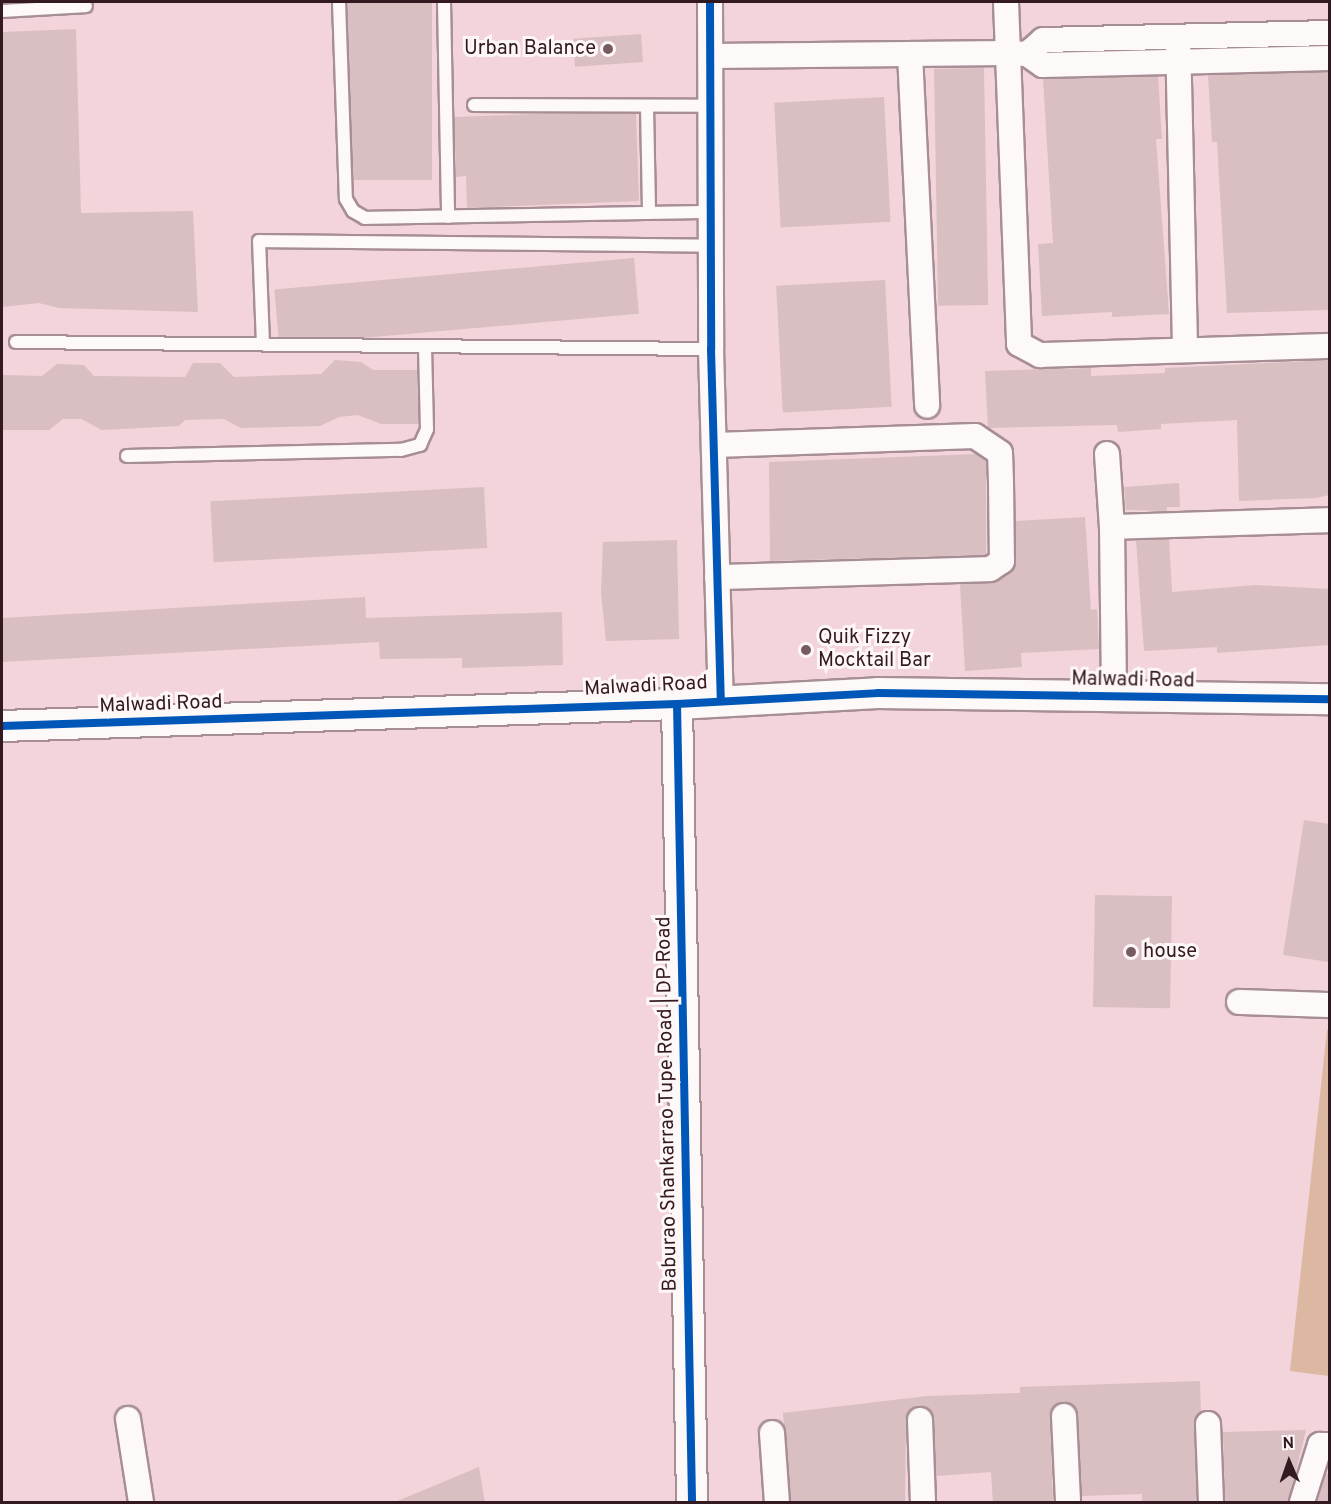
<!DOCTYPE html>
<html>
<head>
<meta charset="utf-8">
<style>
  body { margin:0 }
  #map { position:relative; width:1331px; height:1504px; overflow:hidden; background:#f2d4da; font-family:Overpass,sans-serif }
  div>[style] { position:absolute }
  .green>* { inset:0; background:#dcb7a2 }
  .building>* { inset:0; background:#d9bfc1; transform-origin:0 0 }
  .roads { filter:drop-shadow(2px 0 #a78e94) drop-shadow(-2px 0 #a78e94) drop-shadow(0 2px #a78e94) drop-shadow(0 -2px #a78e94) }
  .service>* { height:12px; margin:-6px; padding:0 6px; transform-origin:6px; border-radius:6px; background:#fdf9f9 }
  .minor>* { height:24px; margin:-12px; padding:0 12px; transform-origin:12px; border-radius:12px; background:#fdf9f9 }
  .tertiary>* { height:30px; margin:-15px; padding:0 15px; transform-origin:15px; border-radius:15px; background:#fdf9f9 }
  .cycleway>* { height:8px; margin:-4px; padding:0 4px; transform-origin:4px; border-radius:4px; background:#0057b8 }
  .dots>* { width:16px; height:16px; translate:-50% -50%; box-sizing:border-box; border:3px solid #fef7f8; border-radius:50% }
  span { translate:-50% -50%; white-space:nowrap; text-align:center; line-height:1.15; -webkit-text-stroke:6px #fef7f8; paint-order:stroke }
  .poi-label { font-size:20px; color:#341a20 }
  .right { translate:-100% -50%; text-align:right }
  .left { translate:0 -50%; text-align:left }
  .street-label { font-size:20px; color:#341a20 }
  .frame { position:absolute; inset:0; border:3px solid #341a20; pointer-events:none }
  .north { position:absolute; left:1259px; top:1432px; width:60px; height:60px; -webkit-text-stroke:4px #fef7f8; paint-order:stroke; rotate:358deg; font-size:16px; font-weight:700; line-height:24px; text-align:center; color:#341a20 }
  .north::after { content:''; display:block; margin:auto; width:21px; height:27px; background:#341a20; clip-path:polygon(50% 0,100% 100%,50% 72%,0 100%) }
</style>
</head>
<body>
<div id="map">
  <div class="green">
    <i style="clip-path:polygon(1327px 1030px,1330px 1030px,1329px 1376px,1290px 1371px)"></i>
  </div>
  <div class="building">
    <i style="left:347px;top:2px;width:85px;height:178px"></i>
    <i style="clip-path:polygon(76px 29px,81px 213px,193px 211px,198px 312px,59px 308px,39px 303px,2px 307px,2px 32px)"></i>
    <i style="left:641px;top:34px;width:28px;height:68px;rotate:86deg"></i>
    <i style="left:984px;top:68px;width:237px;height:50px;rotate:89deg"></i>
    <i style="clip-path:polygon(1329px 72px,1329px 310px,1227px 313px,1217px 142px,1212px 142px,1208px 75px)"></i>
    <i style="clip-path:polygon(1158px 76px,1162px 139px,1156px 139px,1169px 314px,1112px 317px,1112px 312px,1042px 316px,1038px 244px,1053px 243px,1043px 79px)"></i>
    <i style="left:884px;top:97px;width:125px;height:110px;rotate:87deg"></i>
    <i style="clip-path:polygon(536px 114px,636px 114px,639px 201px,467px 208px,466px 176px,456px 177px,454px 117px)"></i>
    <i style="left:634px;top:258px;width:56px;height:361px;rotate:85deg"></i>
    <i style="left:885px;top:280px;width:127px;height:109px;rotate:87deg"></i>
    <i style="clip-path:polygon(335px 360px,361px 362px,373px 370px,417px 370px,419px 424px,381px 424px,358px 415px,339px 417px,320px 426px,241px 428px,224px 419px,185px 420px,179px 426px,102px 430px,81px 419px,63px 419px,49px 430px,2px 430px,2px 375px,42px 376px,57px 364px,84px 365px,94px 376px,185px 377px,193px 363px,220px 363px,234px 377px,321px 374px)"></i>
    <i style="clip-path:polygon(1329px 360px,1329px 495px,1316px 498px,1239px 501px,1237px 420px,1161px 424px,1161px 429px,1118px 432px,1117px 425px,988px 428px,985px 371px,1091px 368px,1091px 376px,1165px 373px,1165px 368px)"></i>
    <i style="clip-path:polygon(977px 454px,986px 461px,986px 555px,770px 561px,769px 462px)"></i>
    <i style="clip-path:polygon(1179px 483px,1180px 507px,1167px 507px,1167px 511px,1126px 510px,1124px 487px)"></i>
    <i style="left:484px;top:487px;width:61px;height:274px;rotate:87deg"></i>
    <i style="clip-path:polygon(1085px 517px,1091px 610px,1097px 609px,1099px 649px,1021px 653px,1022px 667px,965px 671px,960px 584px,991px 583px,1014px 568px,1016px 521px)"></i>
    <i style="clip-path:polygon(1169px 539px,1172px 592px,1256px 585px,1329px 589px,1329px 645px,1217px 653px,1217px 647px,1144px 651px,1136px 540px)"></i>
    <i style="clip-path:polygon(677px 540px,679px 639px,606px 641px,601px 593px,603px 542px)"></i>
    <i style="clip-path:polygon(365px 597px,366px 618px,562px 612px,563px 665px,462px 668px,462px 658px,380px 659px,379px 642px,2px 662px,2px 618px)"></i>
    <i style="clip-path:polygon(1304px 820px,1329px 824px,1329px 962px,1283px 955px)"></i>
    <i style="left:1095px;top:895px;width:77px;height:112px;rotate:1deg"></i>
    <i style="clip-path:polygon(1200px 1381px,1201px 1412px,1194px 1425px,1197px 1503px,1142px 1503px,1142px 1494px,1082px 1496px,1078px 1415px,1071px 1404px,1064px 1402px,1056px 1404px,1050px 1416px,1053px 1502px,993px 1503px,991px 1472px,936px 1476px,934px 1419px,927px 1408px,920px 1406px,912px 1408px,906px 1420px,905px 1503px,791px 1503px,783px 1413px,927px 1396px,1020px 1393px,1020px 1387px)"></i>
    <i style="clip-path:polygon(1306px 1430px,1288px 1503px,1225px 1503px,1223px 1432px)"></i>
    <i style="clip-path:polygon(479px 1467px,485px 1503px,395px 1503px,395px 1502px)"></i>
    <i style="clip-path:polygon(1329px 1473px,1329px 1503px,1317px 1503px,1326px 1474px)"></i>
  </div>
  <div class="roads">
    <div class="service">
      <i style="left:339px;top:2px;width:197px;rotate:88deg"></i>
      <i style="left:346px;top:199px;width:14px;rotate:60deg"></i>
      <i style="left:353px;top:211px;width:14px;rotate:30deg"></i>
      <i style="left:365px;top:218px;width:346px;rotate:-1deg"></i>
      <i style="left:444px;top:2px;width:215px;rotate:88.9deg"></i>
      <i style="left:2px;top:11px;width:84px;rotate:-3.4deg"></i>
      <i style="left:474px;top:105px;width:237px;rotate:0.2deg"></i>
      <i style="left:647px;top:106px;width:107px;rotate:88.9deg"></i>
      <i style="left:16px;top:342px;width:695px;rotate:0.58deg"></i>
      <i style="left:263px;top:344px;width:103px;rotate:-92.2deg"></i>
      <i style="left:259px;top:241px;width:452px;rotate:0.6deg"></i>
      <i style="left:127px;top:456px;width:274px;rotate:-1.3deg"></i>
      <i style="left:401px;top:450px;width:20px;rotate:-15deg"></i>
      <i style="left:420px;top:445px;width:17px;rotate:-66deg"></i>
      <i style="left:427px;top:429px;width:81px;rotate:-91.4deg"></i>
    </div>
    <div class="minor">
      <i style="left:710px;top:2px;width:347px;rotate:89.8deg"></i>
      <i style="left:711px;top:349px;width:350px;rotate:88.4deg"></i>
      <i style="left:1006px;top:2px;width:342px;rotate:87.8deg"></i>
      <i style="left:1019px;top:344px;width:24px;rotate:28deg"></i>
      <i style="left:1040px;top:355px;width:290px;rotate:-1.8deg"></i>
      <i style="left:1178px;top:37px;width:310px;rotate:88.7deg"></i>
      <i style="left:910px;top:54px;width:352px;rotate:87.2deg"></i>
      <i style="left:1027px;top:54px;width:21px;rotate:-41deg"></i>
      <i style="left:1043px;top:40px;width:287px;rotate:-1.4deg"></i>
      <i style="left:711px;top:56px;width:296px;rotate:-0.6deg"></i>
      <i style="left:1007px;top:53px;width:20px;rotate:3deg"></i>
      <i style="left:1027px;top:54px;width:19px;rotate:35deg"></i>
      <i style="left:1043px;top:65px;width:287px;rotate:-1.4deg"></i>
      <i style="left:715px;top:445px;width:260px;rotate:-2deg"></i>
      <i style="left:975px;top:436px;width:30px;rotate:34deg"></i>
      <i style="left:1000px;top:453px;width:29px;rotate:88deg"></i>
      <i style="left:1001px;top:482px;width:79px;rotate:89.3deg"></i>
      <i style="left:1002px;top:561px;width:14px;rotate:146deg"></i>
      <i style="left:990px;top:569px;width:273px;rotate:178.3deg"></i>
      <i style="left:1107px;top:454px;width:73px;rotate:86.1deg"></i>
      <i style="left:1112px;top:527px;width:170px;rotate:89.3deg"></i>
      <i style="left:1112px;top:527px;width:218px;rotate:-1.8deg"></i>
      <i style="left:1239px;top:1002px;width:91px;rotate:1.9deg"></i>
      <i style="left:1064px;top:1416px;width:86px;rotate:87.3deg"></i>
      <i style="left:128px;top:1419px;width:84px;rotate:81.1deg"></i>
      <i style="left:920px;top:1420px;width:82px;rotate:87.9deg"></i>
      <i style="left:1208px;top:1424px;width:78px;rotate:87.8deg"></i>
      <i style="left:772px;top:1433px;width:69px;rotate:85.9deg"></i>
      <i style="left:1302px;top:1502px;width:60px;rotate:-72.5deg"></i>
      <i style="left:1320px;top:1445px;width:10px"></i>
    </div>
    <div class="tertiary">
      <i style="left:677px;top:704px;width:798px;rotate:88.92deg"></i>
      <i style="left:2px;top:726px;width:675px;rotate:-1.87deg"></i>
      <i style="left:677px;top:704px;width:201px;rotate:-3.1deg"></i>
      <i style="left:878px;top:693px;width:452px;rotate:0.8deg"></i>
    </div>
  </div>
  <div class="cycleway">
    <i style="left:710px;top:2px;width:347px;rotate:89.8deg"></i>
    <i style="left:711px;top:349px;width:350px;rotate:88.4deg"></i>
    <i style="left:677px;top:704px;width:798px;rotate:88.92deg"></i>
    <i style="left:2px;top:726px;width:675px;rotate:-1.87deg"></i>
    <i style="left:677px;top:704px;width:201px;rotate:-3.1deg"></i>
    <i style="left:878px;top:693px;width:452px;rotate:0.8deg"></i>
  </div>
  <div class="dots">
    <i style="left:608px;top:49px;background:#765b61"></i>
    <i style="left:806px;top:650px;background:#765b61"></i>
    <i style="left:1131px;top:952px;background:#765b61"></i>
  </div>
  <div class="poi-label">
    <span class="right" style="left:596px;top:49px">Urban Balance</span>
    <span class="left" style="left:818px;top:650px">Quik Fizzy<br>Mocktail Bar</span>
    <span class="left" style="left:1143px;top:952px">house</span>
  </div>
  <div class="street-label">
    <span style="left:1133px;top:681px;rotate:1deg">Malwadi Road</span>
    <span style="left:646px;top:687px;rotate:-3deg">Malwadi Road</span>
    <span style="left:161px;top:705px;rotate:-2deg">Malwadi Road</span>
    <span style="left:668px;top:1104px;rotate:-91deg">Baburao Shankarrao Tupe Road | DP Road</span>
  </div>
  <div class="frame"></div>
  <div class="north">N</div>
</div>
</body>
</html>
